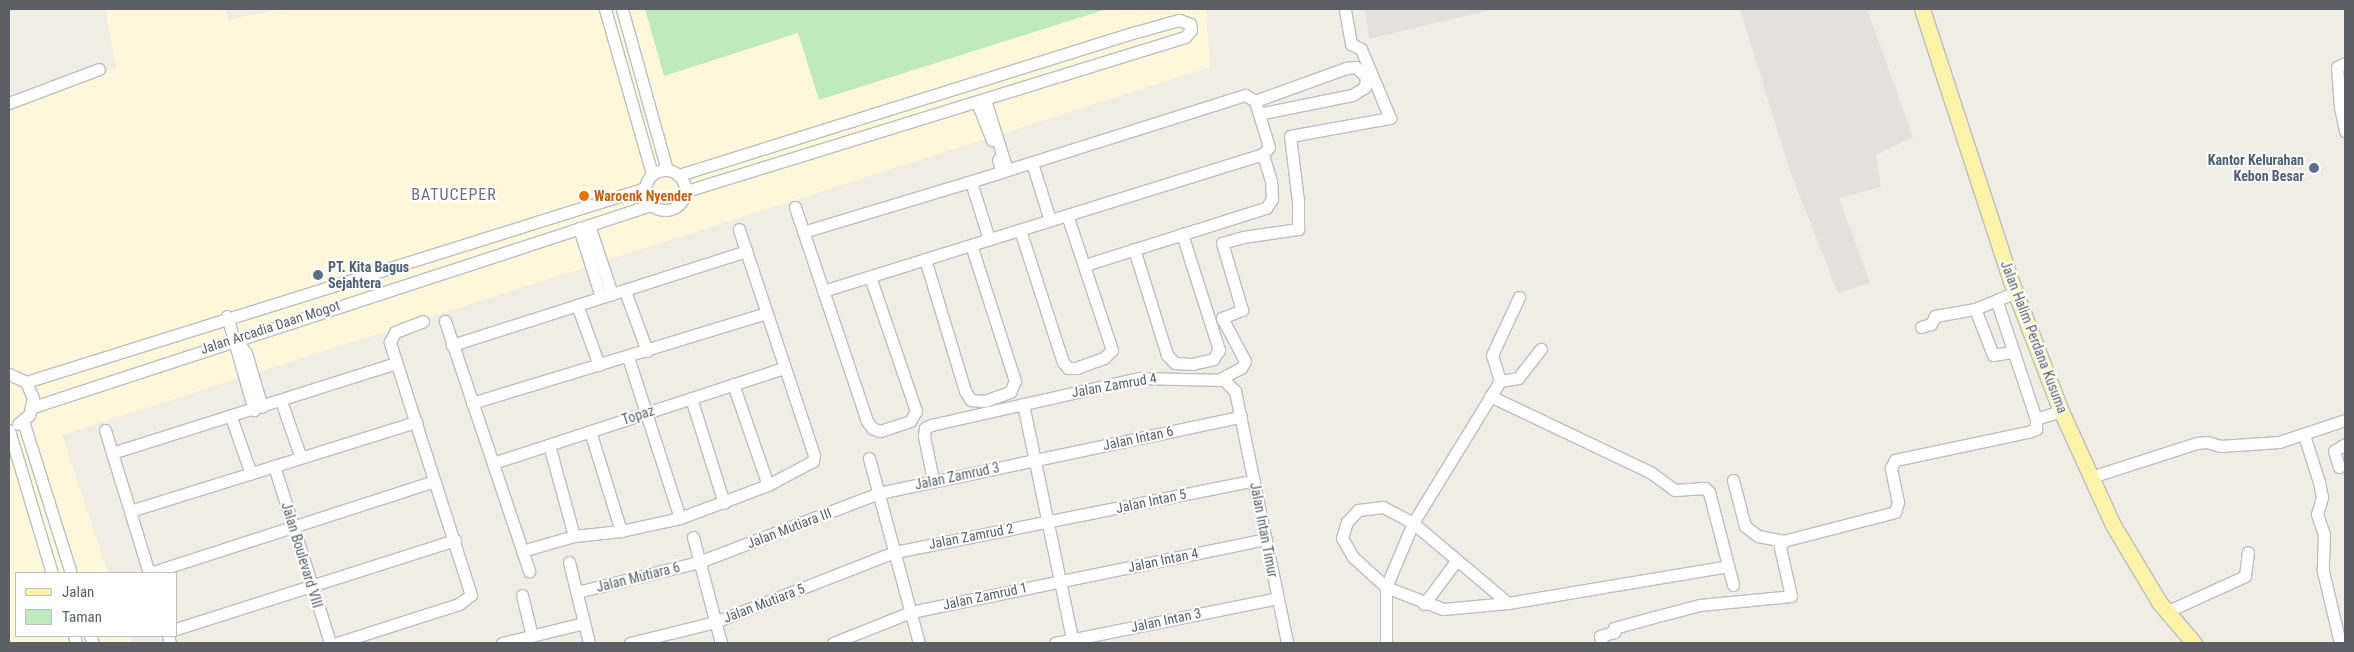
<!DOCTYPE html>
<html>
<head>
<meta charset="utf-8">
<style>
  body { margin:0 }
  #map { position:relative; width:2354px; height:652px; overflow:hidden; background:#f0eee4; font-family:"Roboto Condensed",sans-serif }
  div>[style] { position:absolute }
  .commercial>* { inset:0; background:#fff7da }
  .industrial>* { inset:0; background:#e4e1dc }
  .green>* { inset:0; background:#bfeac0 }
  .roads { filter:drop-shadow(1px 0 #bcbec4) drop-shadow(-1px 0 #bcbec4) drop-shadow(0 1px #bcbec4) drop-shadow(0 -1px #bcbec4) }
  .minor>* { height:11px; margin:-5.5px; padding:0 5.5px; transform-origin:5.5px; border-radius:5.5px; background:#fff }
  .minor>.ring { margin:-5.5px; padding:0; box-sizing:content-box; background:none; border:11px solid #fff; border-radius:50% }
  .major>* { height:15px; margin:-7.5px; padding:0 7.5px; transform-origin:7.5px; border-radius:7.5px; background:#fff3aa }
  .dots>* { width:14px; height:14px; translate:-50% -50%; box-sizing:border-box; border:2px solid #fff; border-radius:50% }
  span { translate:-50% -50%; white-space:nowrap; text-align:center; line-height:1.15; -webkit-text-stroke:4px #fff; paint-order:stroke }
  .service-label { font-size:14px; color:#4e5e75; font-weight:700 }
  .right { translate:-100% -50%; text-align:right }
  .left { translate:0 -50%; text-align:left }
  .food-label { font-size:14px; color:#c56008; font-weight:700 }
  .street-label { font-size:14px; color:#5c6066 }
  .quarter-label { font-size:16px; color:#6d7278; letter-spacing:1px }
  .frame { position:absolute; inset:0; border:10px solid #5c6066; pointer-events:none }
  .legend { position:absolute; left:15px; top:572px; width:162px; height:65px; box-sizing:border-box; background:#fff; border:1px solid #bebfc2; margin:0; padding:6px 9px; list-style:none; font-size:15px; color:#5c6066 }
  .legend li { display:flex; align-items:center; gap:10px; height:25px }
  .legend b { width:25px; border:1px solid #bebfc2 }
</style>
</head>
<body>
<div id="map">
  <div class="commercial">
    <i style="clip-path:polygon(105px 9px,225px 9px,228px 20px,282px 9px,1206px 9px,1210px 67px,62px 435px,108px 573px,16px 573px,16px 636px,129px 636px,132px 643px,9px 643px,9px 109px,116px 68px)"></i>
  </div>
  <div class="industrial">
    <i style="clip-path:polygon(1365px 9px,1494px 9px,1369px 39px)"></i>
    <i style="clip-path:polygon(1740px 9px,1867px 9px,1913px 137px,1876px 155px,1881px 187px,1839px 198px,1870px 283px,1838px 293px,1790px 171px)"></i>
  </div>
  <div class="green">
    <i style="clip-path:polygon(645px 9px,1107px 9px,819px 100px,798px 33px,664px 76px)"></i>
  </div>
  <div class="roads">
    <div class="minor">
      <i style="left:605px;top:9px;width:172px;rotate:74.1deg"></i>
      <i style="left:622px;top:9px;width:167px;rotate:74.4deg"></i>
      <i style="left:2345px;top:63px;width:9px;rotate:153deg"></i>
      <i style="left:2337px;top:67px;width:40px;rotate:85.7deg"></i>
      <i style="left:2340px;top:107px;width:25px;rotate:78deg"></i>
      <i style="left:1255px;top:101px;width:97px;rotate:-19.9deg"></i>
      <i style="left:1346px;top:68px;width:10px;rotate:-6deg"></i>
      <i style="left:1356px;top:67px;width:14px;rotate:45deg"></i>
      <i style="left:1366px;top:77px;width:10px;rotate:96deg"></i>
      <i style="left:1365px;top:87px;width:15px;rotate:148deg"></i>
      <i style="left:1352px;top:95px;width:95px;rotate:168.5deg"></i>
      <i style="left:977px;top:102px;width:41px;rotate:68.5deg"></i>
      <i style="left:9px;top:103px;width:96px;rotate:-20.7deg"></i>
      <i style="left:1032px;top:163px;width:60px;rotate:72.5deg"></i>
      <i class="ring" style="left:645px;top:170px;width:29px;height:29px"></i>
      <i style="left:679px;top:175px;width:479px;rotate:-17.4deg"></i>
      <i style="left:1136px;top:32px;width:45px;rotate:-15.6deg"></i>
      <i style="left:1179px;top:20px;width:12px;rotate:20deg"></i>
      <i style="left:1190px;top:24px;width:6px;rotate:81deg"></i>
      <i style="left:1191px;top:30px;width:9px;rotate:131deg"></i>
      <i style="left:1185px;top:37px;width:522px;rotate:162.85deg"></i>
      <i style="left:971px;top:182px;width:60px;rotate:72.5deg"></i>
      <i style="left:795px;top:207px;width:226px;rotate:71.4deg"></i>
      <i style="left:867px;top:421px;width:9px;rotate:54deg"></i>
      <i style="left:872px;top:428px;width:9px;rotate:21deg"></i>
      <i style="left:880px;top:431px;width:32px;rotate:-18deg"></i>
      <i style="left:910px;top:421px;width:12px;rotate:-59deg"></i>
      <i style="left:916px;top:411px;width:142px;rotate:-108.9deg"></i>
      <i style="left:589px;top:225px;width:73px;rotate:71.6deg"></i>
      <i style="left:579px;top:228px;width:72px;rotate:72.3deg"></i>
      <i style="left:1020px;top:230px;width:139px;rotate:72deg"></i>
      <i style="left:1063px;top:362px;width:8px;rotate:50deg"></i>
      <i style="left:1068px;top:368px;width:8px"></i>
      <i style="left:1076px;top:368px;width:30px;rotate:-20deg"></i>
      <i style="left:1104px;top:358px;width:11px;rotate:-45deg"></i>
      <i style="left:1112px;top:350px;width:142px;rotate:-108.4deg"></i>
      <i style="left:803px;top:232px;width:208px;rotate:-16.8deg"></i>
      <i style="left:1002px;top:172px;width:13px;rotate:-108deg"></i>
      <i style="left:1134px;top:249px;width:111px;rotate:72.7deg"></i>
      <i style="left:1167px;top:355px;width:11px;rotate:45deg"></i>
      <i style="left:1175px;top:363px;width:17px;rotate:3deg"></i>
      <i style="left:1192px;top:364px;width:22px;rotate:-13deg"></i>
      <i style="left:1213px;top:359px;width:11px;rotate:-56deg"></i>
      <i style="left:1219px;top:350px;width:122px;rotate:-107.7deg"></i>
      <i style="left:925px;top:259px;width:138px;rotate:73.1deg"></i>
      <i style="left:965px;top:391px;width:11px;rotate:56deg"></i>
      <i style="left:971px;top:400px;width:14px;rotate:4deg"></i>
      <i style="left:985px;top:401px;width:27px;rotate:-20deg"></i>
      <i style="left:1010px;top:392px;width:12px;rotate:-66deg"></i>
      <i style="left:1015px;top:381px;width:143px;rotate:-107.9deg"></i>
      <i style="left:1085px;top:265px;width:190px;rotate:-17.5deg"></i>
      <i style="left:1266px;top:208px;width:11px;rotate:-56deg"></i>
      <i style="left:1272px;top:199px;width:18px;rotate:-93deg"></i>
      <i style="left:1271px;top:181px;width:28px;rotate:-107deg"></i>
      <i style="left:625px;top:291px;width:64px;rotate:69.9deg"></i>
      <i style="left:823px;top:291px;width:461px;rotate:-17.3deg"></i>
      <i style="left:1263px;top:154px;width:9px;rotate:-49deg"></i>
      <i style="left:1269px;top:147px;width:48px;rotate:-106.9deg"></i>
      <i style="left:1255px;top:101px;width:12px;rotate:-149deg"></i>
      <i style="left:1245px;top:95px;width:250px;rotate:162.5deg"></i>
      <i style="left:1007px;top:170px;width:73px;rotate:-107.4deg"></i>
      <i style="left:1997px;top:302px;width:123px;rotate:71.6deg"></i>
      <i style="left:577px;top:305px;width:64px;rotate:69.9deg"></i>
      <i style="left:1975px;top:309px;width:49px;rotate:68.6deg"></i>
      <i style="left:1993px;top:355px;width:20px;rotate:-9deg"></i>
      <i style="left:227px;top:316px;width:98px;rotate:74deg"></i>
      <i style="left:445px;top:321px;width:264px;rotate:71.4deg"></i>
      <i style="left:1921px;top:327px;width:10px;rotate:-17deg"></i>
      <i style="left:1931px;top:324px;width:9px;rotate:-63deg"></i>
      <i style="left:1935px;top:316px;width:41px;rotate:-9.9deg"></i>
      <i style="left:1975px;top:309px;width:44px;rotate:-22.5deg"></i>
      <i style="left:236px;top:340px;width:16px;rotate:52deg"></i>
      <i style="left:246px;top:353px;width:56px;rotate:73.5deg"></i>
      <i style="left:452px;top:345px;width:309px;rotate:-17.7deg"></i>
      <i style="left:628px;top:357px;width:169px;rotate:72.1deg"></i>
      <i style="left:9px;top:374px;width:19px;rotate:25deg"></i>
      <i style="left:26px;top:382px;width:17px;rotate:66deg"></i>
      <i style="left:33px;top:398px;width:17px;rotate:103deg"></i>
      <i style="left:29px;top:415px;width:14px;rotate:141deg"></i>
      <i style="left:1220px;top:379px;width:24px;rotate:-28deg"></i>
      <i style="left:1241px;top:368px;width:8px;rotate:-60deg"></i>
      <i style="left:1245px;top:361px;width:49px;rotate:-118.1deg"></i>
      <i style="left:1222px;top:318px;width:22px;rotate:-22deg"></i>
      <i style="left:1242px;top:310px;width:70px;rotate:-106.6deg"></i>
      <i style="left:1222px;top:243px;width:22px;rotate:-16deg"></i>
      <i style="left:1243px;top:237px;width:56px;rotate:-8.3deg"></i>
      <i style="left:1298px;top:229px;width:28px;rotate:-90deg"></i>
      <i style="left:1298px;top:201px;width:65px;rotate:-97deg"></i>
      <i style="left:1290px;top:136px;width:102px;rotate:-10.2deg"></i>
      <i style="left:1390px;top:118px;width:75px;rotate:-112.8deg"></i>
      <i style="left:1361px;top:49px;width:11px;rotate:-153deg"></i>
      <i style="left:1351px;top:44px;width:36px;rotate:-100deg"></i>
      <i style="left:1500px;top:381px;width:27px;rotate:-107deg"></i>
      <i style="left:1492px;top:355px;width:64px;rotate:-65deg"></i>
      <i style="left:26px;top:382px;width:649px;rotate:-17.4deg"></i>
      <i style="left:733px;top:384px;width:107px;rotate:70.9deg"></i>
      <i style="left:1490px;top:396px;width:177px;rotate:25.4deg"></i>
      <i style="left:1650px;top:472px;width:31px;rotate:36deg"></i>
      <i style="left:1675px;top:490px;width:30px;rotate:-4deg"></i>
      <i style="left:1705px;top:488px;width:6px;rotate:45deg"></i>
      <i style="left:1709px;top:492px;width:96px;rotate:75.5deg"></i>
      <i style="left:691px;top:398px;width:110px;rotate:72.6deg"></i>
      <i style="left:281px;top:401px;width:60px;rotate:70.7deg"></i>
      <i style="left:472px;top:403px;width:307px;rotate:-17deg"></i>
      <i style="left:1023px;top:404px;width:244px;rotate:78.2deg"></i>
      <i style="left:33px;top:407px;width:650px;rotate:-18.1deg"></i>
      <i style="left:231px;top:417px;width:60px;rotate:70.7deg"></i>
      <i style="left:23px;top:421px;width:159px;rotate:72.5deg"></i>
      <i style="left:9px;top:430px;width:149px;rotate:73.3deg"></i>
      <i style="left:105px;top:430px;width:150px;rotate:72.9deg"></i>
      <i style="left:590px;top:431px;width:105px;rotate:72.8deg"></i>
      <i style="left:2304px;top:435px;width:49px;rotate:72.3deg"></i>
      <i style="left:2319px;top:482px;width:15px;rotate:79deg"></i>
      <i style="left:2322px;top:497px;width:18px;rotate:106deg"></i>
      <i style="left:2317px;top:514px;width:21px;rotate:71deg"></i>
      <i style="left:2324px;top:534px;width:37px;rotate:92deg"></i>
      <i style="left:2323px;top:571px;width:74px;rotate:76.7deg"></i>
      <i style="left:549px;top:445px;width:94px;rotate:74.6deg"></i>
      <i style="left:112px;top:453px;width:298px;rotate:-17.6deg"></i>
      <i style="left:869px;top:458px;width:192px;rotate:74.9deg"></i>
      <i style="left:493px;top:463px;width:306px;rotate:-18.1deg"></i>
      <i style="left:274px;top:466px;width:186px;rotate:72.4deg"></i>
      <i style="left:2339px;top:467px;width:17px;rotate:-107deg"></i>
      <i style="left:2334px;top:451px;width:13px;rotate:-32deg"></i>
      <i style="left:2091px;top:477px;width:111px;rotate:-17.8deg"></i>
      <i style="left:2197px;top:443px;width:10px;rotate:-6deg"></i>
      <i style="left:2207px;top:442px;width:14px;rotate:17deg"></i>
      <i style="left:2220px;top:446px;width:59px;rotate:-3.9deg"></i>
      <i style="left:2279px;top:442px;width:70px;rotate:-18.4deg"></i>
      <i style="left:933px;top:480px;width:45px;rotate:-101.6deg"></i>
      <i style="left:924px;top:436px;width:8px;rotate:-83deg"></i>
      <i style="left:925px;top:428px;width:7px;rotate:-27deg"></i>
      <i style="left:931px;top:425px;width:214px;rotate:-12.7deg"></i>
      <i style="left:1140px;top:378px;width:84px;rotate:1.4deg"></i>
      <i style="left:1224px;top:380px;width:16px;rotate:45deg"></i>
      <i style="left:1235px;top:391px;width:257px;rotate:78.3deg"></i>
      <i style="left:1733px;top:480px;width:48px;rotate:75.4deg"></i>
      <i style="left:1745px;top:526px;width:16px;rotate:38deg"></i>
      <i style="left:1758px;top:536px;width:25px;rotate:11deg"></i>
      <i style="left:1783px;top:541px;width:116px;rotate:-14.5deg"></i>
      <i style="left:1895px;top:512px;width:10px;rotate:-73deg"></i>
      <i style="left:1898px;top:502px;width:35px;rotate:-102deg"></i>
      <i style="left:1891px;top:468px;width:9px;rotate:-63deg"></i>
      <i style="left:1895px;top:460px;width:136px;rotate:-11.9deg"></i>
      <i style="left:2028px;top:432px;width:9px;rotate:-21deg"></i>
      <i style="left:2036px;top:429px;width:10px;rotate:-90deg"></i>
      <i style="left:2036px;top:419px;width:26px;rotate:-18deg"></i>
      <i style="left:1383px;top:507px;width:34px;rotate:28deg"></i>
      <i style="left:1413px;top:523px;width:124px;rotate:40.1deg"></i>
      <i style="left:1508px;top:603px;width:65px;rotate:174.7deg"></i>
      <i style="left:1443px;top:609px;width:61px;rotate:-158.9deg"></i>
      <i style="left:1386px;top:587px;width:45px;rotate:-137.7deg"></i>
      <i style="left:1353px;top:557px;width:22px;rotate:-120deg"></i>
      <i style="left:1342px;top:538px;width:17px;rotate:-73deg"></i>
      <i style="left:1347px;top:522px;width:16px;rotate:-47deg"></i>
      <i style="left:1358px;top:510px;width:25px;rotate:-7deg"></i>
      <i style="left:130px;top:511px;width:300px;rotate:-17.3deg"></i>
      <i style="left:693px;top:537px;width:110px;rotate:75.2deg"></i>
      <i style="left:522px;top:551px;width:54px;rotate:-16.1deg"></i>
      <i style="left:574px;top:536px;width:47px;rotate:-6.1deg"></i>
      <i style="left:621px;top:531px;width:60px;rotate:-12.4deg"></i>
      <i style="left:680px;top:518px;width:94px;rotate:-20.6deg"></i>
      <i style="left:768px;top:485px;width:51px;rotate:-28.1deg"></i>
      <i style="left:813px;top:461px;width:6px;rotate:-81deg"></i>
      <i style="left:814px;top:455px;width:238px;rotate:-108.4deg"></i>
      <i style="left:569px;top:562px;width:83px;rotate:76.1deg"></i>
      <i style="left:150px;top:573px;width:299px;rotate:-17.9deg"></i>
      <i style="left:577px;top:592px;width:126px;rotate:-13.8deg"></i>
      <i style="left:699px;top:562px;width:193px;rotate:-21deg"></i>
      <i style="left:879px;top:493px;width:370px;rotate:-11.9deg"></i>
      <i style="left:522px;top:595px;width:42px;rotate:76.3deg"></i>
      <i style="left:1508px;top:603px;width:223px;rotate:-9.5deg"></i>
      <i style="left:1424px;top:604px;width:54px;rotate:-53.3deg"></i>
      <i style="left:2166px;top:612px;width:87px;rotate:-24.5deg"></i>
      <i style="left:2245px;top:576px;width:24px;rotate:-83deg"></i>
      <i style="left:176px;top:629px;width:293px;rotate:-17.7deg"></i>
      <i style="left:74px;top:636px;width:7px;rotate:74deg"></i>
      <i style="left:90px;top:636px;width:8px;rotate:67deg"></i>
      <i style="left:168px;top:636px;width:7px;rotate:74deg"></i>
      <i style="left:337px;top:643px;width:128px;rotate:-17.7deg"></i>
      <i style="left:459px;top:604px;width:15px;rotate:-37deg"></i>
      <i style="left:471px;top:595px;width:266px;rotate:-107.8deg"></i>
      <i style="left:390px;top:342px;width:11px;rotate:-63deg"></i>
      <i style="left:395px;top:332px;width:30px;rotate:-21deg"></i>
      <i style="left:502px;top:643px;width:84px;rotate:-13.7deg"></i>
      <i style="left:630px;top:643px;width:88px;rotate:-13.9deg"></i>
      <i style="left:715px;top:622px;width:193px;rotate:-21.3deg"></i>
      <i style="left:895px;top:552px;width:366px;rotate:-11.3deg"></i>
      <i style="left:833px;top:643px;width:84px;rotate:-21.7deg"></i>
      <i style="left:911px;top:612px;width:362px;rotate:-11.6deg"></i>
      <i style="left:1055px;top:643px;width:227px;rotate:-11.4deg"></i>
      <i style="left:1386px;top:643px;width:56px;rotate:-90deg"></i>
      <i style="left:1386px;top:587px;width:69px;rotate:-67.1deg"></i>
      <i style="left:1413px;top:523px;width:167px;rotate:-58.5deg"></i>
      <i style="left:1500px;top:381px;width:18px;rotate:-9deg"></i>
      <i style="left:1518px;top:378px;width:37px;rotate:-52deg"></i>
      <i style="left:1602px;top:643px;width:7px;rotate:-106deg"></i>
      <i style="left:1600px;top:636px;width:15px;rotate:-16deg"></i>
      <i style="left:1614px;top:632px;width:4px;rotate:-90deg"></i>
      <i style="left:1614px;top:628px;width:41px;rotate:-15.4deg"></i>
      <i style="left:1654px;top:617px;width:48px;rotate:-14.6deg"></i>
      <i style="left:1700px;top:605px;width:91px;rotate:-5.6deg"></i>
      <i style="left:1791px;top:596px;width:50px;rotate:-102.7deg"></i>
      <i style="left:1780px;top:547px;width:7px;rotate:-63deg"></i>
    </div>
    <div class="major">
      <i style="left:1922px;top:9px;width:286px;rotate:71.9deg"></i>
      <i style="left:2011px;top:281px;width:139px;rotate:69deg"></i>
      <i style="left:2061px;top:411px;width:125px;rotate:65.5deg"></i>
      <i style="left:2113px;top:525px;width:90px;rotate:59.1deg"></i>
      <i style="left:2159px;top:602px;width:54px;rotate:49.5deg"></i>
    </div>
  </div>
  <div class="dots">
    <i style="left:2314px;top:168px;background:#5c6f8a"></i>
    <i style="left:584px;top:196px;background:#e8710a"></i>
    <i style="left:318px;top:275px;background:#5c6f8a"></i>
  </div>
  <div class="service-label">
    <span class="right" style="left:2304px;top:168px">Kantor Kelurahan<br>Kebon Besar</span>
    <span class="left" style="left:328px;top:275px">PT. Kita Bagus<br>Sejahtera</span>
  </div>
  <div class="food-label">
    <span class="left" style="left:594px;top:196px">Waroenk Nyender</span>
  </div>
  <div class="street-label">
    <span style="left:270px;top:327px;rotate:-18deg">Jalan Arcadia Daan Mogot</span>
    <span style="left:2034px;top:337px;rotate:69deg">Jalan Halim Perdana Kusuma</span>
    <span style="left:1114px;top:385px;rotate:-10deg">Jalan Zamrud 4</span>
    <span style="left:638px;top:415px;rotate:-18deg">Topaz</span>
    <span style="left:1138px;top:438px;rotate:-12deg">Jalan Intan 6</span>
    <span style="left:957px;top:476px;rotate:-12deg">Jalan Zamrud 3</span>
    <span style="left:1151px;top:501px;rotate:-12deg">Jalan Intan 5</span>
    <span style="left:789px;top:528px;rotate:-21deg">Jalan Mutiara III</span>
    <span style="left:1264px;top:530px;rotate:79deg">Jalan Intan Timur</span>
    <span style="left:971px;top:536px;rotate:-11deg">Jalan Zamrud 2</span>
    <span style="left:302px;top:555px;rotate:73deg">Jalan Boulevard VIII</span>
    <span style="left:1163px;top:560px;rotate:-12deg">Jalan Intan 4</span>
    <span style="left:638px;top:577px;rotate:-14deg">Jalan Mutiara 6</span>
    <span style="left:985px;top:596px;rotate:-12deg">Jalan Zamrud 1</span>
    <span style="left:764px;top:603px;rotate:-21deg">Jalan Mutiara 5</span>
    <span style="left:1166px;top:620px;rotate:-12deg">Jalan Intan 3</span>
  </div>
  <div class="quarter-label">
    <span style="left:454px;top:195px">BATUCEPER</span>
  </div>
  <div class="frame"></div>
  <ul class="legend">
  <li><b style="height:6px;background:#fff3aa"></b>Jalan</li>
  <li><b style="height:14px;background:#bfeac0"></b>Taman</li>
  </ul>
</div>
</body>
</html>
